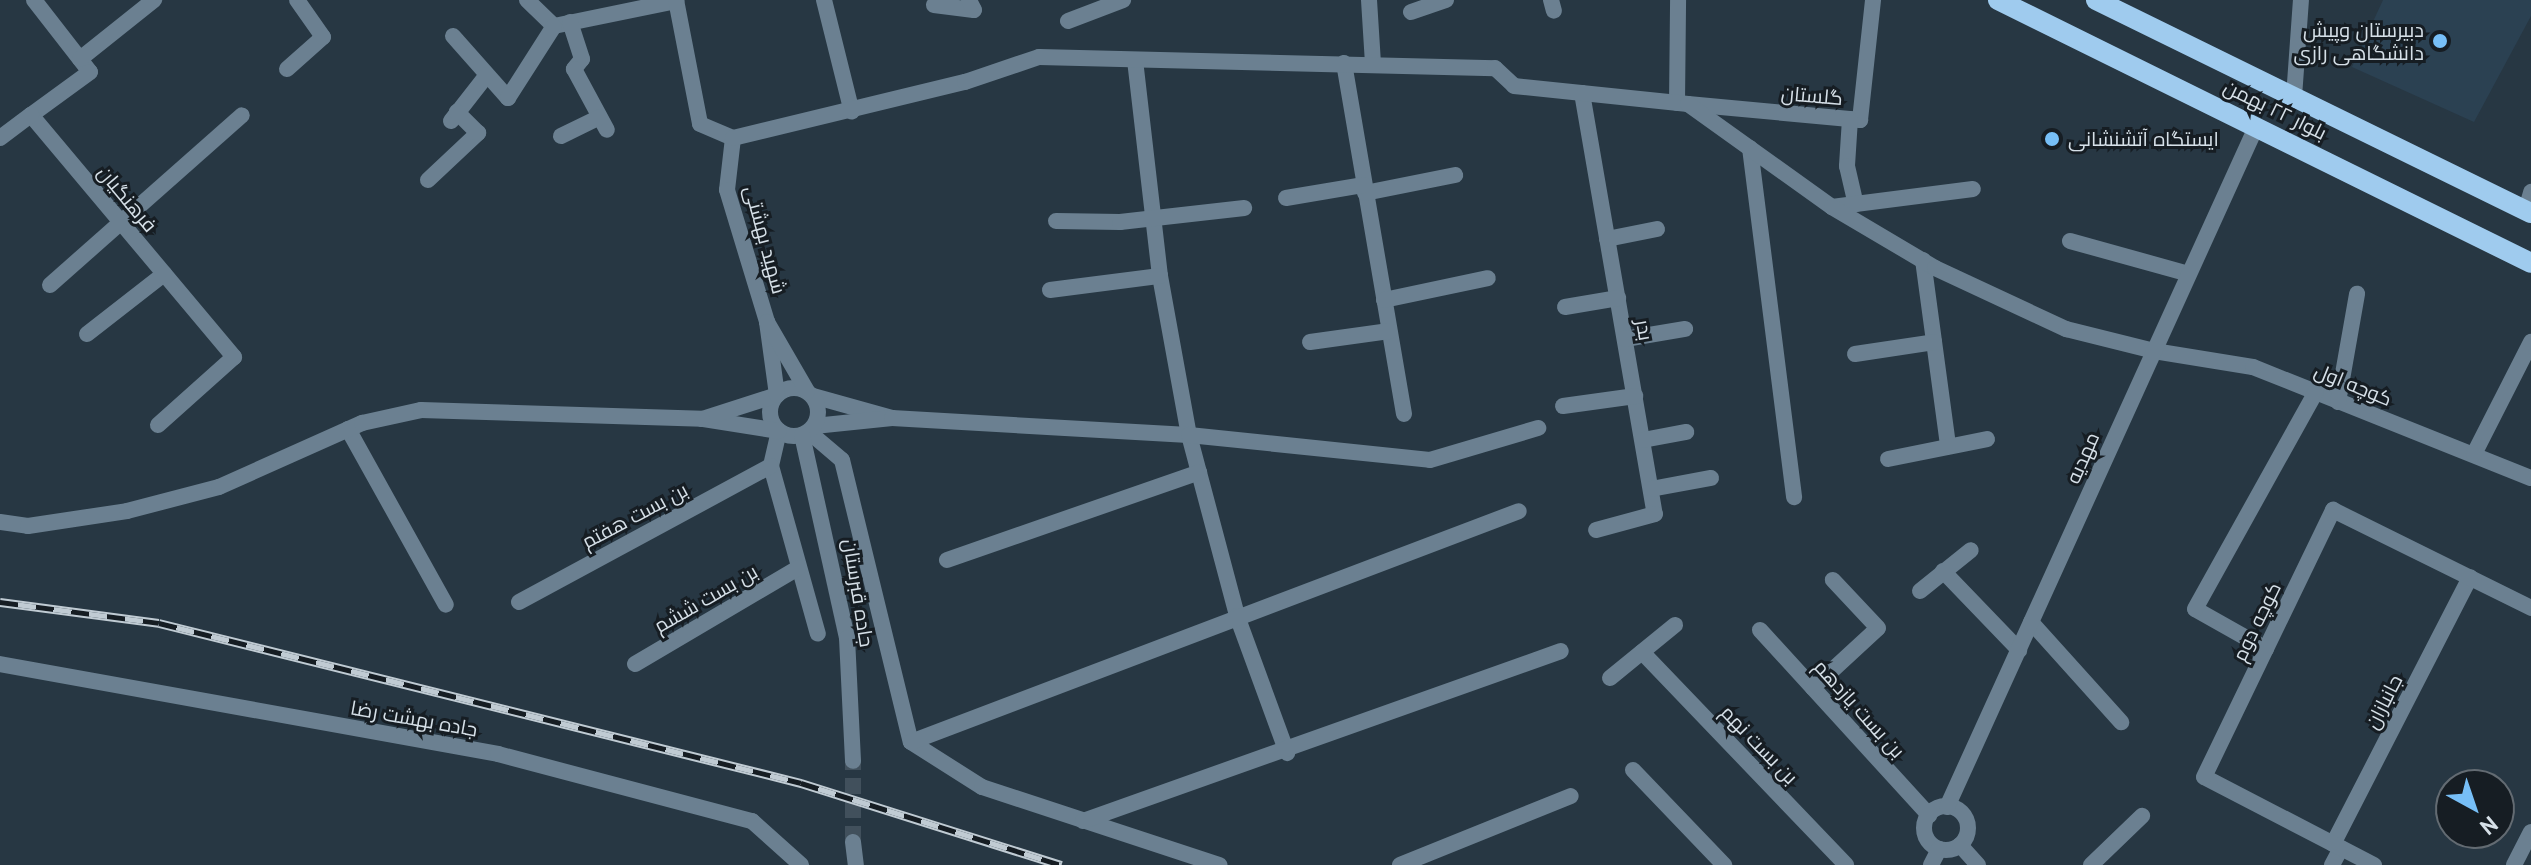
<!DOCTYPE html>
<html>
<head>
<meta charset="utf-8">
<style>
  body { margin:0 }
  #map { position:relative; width:2531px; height:865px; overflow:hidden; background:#273743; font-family:"PT Sans",Cairo,sans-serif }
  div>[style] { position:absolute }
  .built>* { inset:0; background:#2b4152 }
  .tertiary-tunnel>* { height:16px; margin-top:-8px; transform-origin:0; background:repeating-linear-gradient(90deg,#41505c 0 16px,transparent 0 24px) }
  .minor>* { height:16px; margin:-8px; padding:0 8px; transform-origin:8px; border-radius:8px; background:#6b8091 }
  .tertiary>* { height:16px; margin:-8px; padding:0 8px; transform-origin:8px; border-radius:8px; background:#6b8091 }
  .tertiary>.ring { margin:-8px; padding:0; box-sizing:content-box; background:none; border:16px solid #6b8091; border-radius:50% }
  .primary>* { height:20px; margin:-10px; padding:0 10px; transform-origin:10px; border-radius:10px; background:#9fcbee }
  .rail>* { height:9px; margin-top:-4.5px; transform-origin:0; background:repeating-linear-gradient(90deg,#161d23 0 18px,#c0cbd3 0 36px); box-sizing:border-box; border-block:2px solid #c0cbd3 }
  .dots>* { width:22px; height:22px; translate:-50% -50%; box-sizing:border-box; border:4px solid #161d23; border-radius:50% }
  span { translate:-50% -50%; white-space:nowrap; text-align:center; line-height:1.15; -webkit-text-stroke:6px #161d23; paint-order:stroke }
  .poi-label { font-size:20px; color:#d6e0e8 }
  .right { translate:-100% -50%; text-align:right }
  .left { translate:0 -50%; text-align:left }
  .street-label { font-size:20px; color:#d6e0e8 }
  .north { position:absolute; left:2435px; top:769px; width:80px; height:80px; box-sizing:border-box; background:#161d23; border:2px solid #636b72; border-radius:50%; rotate:140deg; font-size:22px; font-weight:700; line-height:32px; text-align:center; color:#d6e0e8 }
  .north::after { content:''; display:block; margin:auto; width:28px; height:36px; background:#77bff7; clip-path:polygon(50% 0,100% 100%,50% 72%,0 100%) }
</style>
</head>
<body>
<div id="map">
  <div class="built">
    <i style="clip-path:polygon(2383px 0,2531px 0,2531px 16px,2474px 122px,2352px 67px)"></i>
  </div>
  <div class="tertiary-tunnel">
    <i style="left:853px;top:842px;width:81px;rotate:-90deg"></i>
  </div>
  <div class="minor">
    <i style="left:34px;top:0;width:91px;rotate:52.1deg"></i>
    <i style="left:90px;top:72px;width:73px;rotate:143.9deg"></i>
    <i style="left:31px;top:115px;width:316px;rotate:50deg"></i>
    <i style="left:234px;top:357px;width:102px;rotate:138.2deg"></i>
    <i style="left:527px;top:0;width:37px;rotate:44deg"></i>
    <i style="left:554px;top:26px;width:125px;rotate:-11.6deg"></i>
    <i style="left:824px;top:0;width:115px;rotate:76deg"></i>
    <i style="left:1369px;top:0;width:64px;rotate:86.4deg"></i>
    <i style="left:1551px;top:0;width:11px;rotate:75deg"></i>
    <i style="left:934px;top:5px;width:40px;rotate:7.1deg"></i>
    <i style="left:974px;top:10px;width:11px;rotate:-117deg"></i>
    <i style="left:1411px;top:12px;width:37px;rotate:-19deg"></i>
    <i style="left:1068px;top:21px;width:59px;rotate:-20.9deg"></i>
    <i style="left:570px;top:22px;width:39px;rotate:72deg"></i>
    <i style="left:582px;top:59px;width:13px;rotate:129deg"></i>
    <i style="left:574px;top:69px;width:69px;rotate:61.6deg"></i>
    <i style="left:453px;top:36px;width:83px;rotate:48.4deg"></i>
    <i style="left:508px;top:98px;width:85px;rotate:-57.4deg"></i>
    <i style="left:80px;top:59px;width:95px;rotate:-38.6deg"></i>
    <i style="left:1135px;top:60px;width:217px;rotate:83.4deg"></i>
    <i style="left:1160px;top:276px;width:162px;rotate:79.7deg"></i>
    <i style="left:1189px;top:435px;width:187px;rotate:75.1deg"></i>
    <i style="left:1237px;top:616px;width:146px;rotate:69.9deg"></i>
    <i style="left:1344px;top:63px;width:356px;rotate:80.3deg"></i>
    <i style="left:287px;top:69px;width:48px;rotate:-41.6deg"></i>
    <i style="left:323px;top:37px;width:45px;rotate:-125.1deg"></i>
    <i style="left:1582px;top:93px;width:427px;rotate:80.2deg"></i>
    <i style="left:1655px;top:514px;width:61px;rotate:164.8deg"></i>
    <i style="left:2294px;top:97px;width:97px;rotate:-85.9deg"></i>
    <i style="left:1677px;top:103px;width:103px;rotate:-89.4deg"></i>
    <i style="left:1688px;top:104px;width:173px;rotate:5.3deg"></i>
    <i style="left:1860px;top:120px;width:121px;rotate:-83.8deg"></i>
    <i style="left:1850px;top:119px;width:47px;rotate:93.7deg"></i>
    <i style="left:1847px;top:166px;width:39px;rotate:77deg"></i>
    <i style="left:451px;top:121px;width:58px;rotate:-52deg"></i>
    <i style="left:561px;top:136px;width:43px;rotate:-26deg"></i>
    <i style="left:0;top:138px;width:39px;rotate:-37deg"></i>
    <i style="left:1750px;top:148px;width:352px;rotate:82.8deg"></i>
    <i style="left:428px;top:180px;width:69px;rotate:-43.2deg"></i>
    <i style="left:478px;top:133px;width:30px;rotate:-135deg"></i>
    <i style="left:1365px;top:193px;width:92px;rotate:-11.3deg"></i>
    <i style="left:1286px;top:198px;width:79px;rotate:-9.5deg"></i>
    <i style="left:1832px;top:207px;width:142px;rotate:-7.3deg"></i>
    <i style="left:2526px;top:210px;width:19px;rotate:-74deg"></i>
    <i style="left:1056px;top:221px;width:64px;rotate:0.9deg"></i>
    <i style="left:1120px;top:222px;width:125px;rotate:-6.4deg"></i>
    <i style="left:1607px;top:239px;width:51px;rotate:-11.3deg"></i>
    <i style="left:2070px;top:241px;width:123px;rotate:15.5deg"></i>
    <i style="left:1923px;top:260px;width:188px;rotate:82.3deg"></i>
    <i style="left:50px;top:285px;width:256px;rotate:-41.5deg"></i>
    <i style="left:1050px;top:290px;width:111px;rotate:-7.3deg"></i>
    <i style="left:1384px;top:300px;width:106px;rotate:-11.9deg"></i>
    <i style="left:1565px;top:307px;width:54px;rotate:-9.6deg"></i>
    <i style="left:87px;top:334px;width:98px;rotate:-37.9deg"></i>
    <i style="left:1625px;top:339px;width:61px;rotate:-9.5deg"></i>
    <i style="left:1310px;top:342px;width:80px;rotate:-7.9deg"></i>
    <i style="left:2154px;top:351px;width:100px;rotate:9.2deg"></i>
    <i style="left:2253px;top:367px;width:299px;rotate:21.8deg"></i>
    <i style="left:1855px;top:354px;width:80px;rotate:-8.6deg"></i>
    <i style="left:813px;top:396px;width:82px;rotate:15.6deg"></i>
    <i style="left:892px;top:418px;width:78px;rotate:174.1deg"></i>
    <i style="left:2338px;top:402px;width:110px;rotate:-80deg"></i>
    <i style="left:1563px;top:406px;width:73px;rotate:-7.9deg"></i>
    <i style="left:892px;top:418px;width:297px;rotate:3.3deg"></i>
    <i style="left:1189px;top:435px;width:242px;rotate:5.9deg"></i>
    <i style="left:1430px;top:460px;width:113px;rotate:-16.5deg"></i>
    <i style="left:348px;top:429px;width:201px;rotate:60.9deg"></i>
    <i style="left:779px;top:431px;width:36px;rotate:103deg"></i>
    <i style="left:771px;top:466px;width:174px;rotate:74.4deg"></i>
    <i style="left:809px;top:432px;width:43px;rotate:40.3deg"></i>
    <i style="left:842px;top:460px;width:290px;rotate:76.3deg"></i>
    <i style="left:911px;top:742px;width:84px;rotate:32.4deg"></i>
    <i style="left:982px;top:787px;width:250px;rotate:18.2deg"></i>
    <i style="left:1643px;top:440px;width:44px;rotate:-10.5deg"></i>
    <i style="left:2474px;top:454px;width:126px;rotate:-63deg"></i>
    <i style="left:1888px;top:459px;width:101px;rotate:-11.4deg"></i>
    <i style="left:1651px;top:489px;width:61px;rotate:-10.4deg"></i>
    <i style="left:947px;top:560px;width:267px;rotate:-19.2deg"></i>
    <i style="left:1943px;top:571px;width:110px;rotate:46.1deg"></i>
    <i style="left:1920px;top:591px;width:65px;rotate:-38.8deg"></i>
    <i style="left:519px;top:602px;width:286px;rotate:-28.4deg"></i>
    <i style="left:2031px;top:622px;width:135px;rotate:48deg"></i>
    <i style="left:1760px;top:630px;width:251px;rotate:47.6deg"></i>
    <i style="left:2266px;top:649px;width:81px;rotate:-150.6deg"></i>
    <i style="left:2195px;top:609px;width:248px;rotate:-60.9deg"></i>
    <i style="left:1642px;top:652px;width:295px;rotate:46.2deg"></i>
    <i style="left:635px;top:664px;width:189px;rotate:-30.5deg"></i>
    <i style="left:1610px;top:678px;width:84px;rotate:-39.2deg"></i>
    <i style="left:1813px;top:688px;width:88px;rotate:-42.7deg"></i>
    <i style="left:1878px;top:628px;width:66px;rotate:-133.2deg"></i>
    <i style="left:911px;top:742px;width:650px;rotate:-20.8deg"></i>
    <i style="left:1633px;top:770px;width:132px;rotate:46.2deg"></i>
    <i style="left:1083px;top:821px;width:507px;rotate:-19.58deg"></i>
    <i style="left:2333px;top:844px;width:300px;rotate:-62.8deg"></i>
    <i style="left:1960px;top:845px;width:27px;rotate:48deg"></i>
    <i style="left:1400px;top:865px;width:184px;rotate:-22deg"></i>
    <i style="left:2091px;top:865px;width:71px;rotate:-43.9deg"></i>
    <i style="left:2332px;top:865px;width:19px;rotate:-62deg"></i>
    <i style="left:2374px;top:865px;width:191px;rotate:-152.6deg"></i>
    <i style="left:2204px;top:777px;width:297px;rotate:-64.2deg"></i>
    <i style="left:2333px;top:510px;width:221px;rotate:26.3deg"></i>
  </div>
  <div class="tertiary">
    <i style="left:676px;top:0;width:126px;rotate:79deg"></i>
    <i style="left:700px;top:124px;width:36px;rotate:23deg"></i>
    <i style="left:733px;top:138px;width:52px;rotate:96.6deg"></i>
    <i style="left:727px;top:190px;width:138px;rotate:73.1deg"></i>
    <i style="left:733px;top:138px;width:239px;rotate:-13.6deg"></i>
    <i style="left:965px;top:82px;width:78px;rotate:-18.7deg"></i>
    <i style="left:1039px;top:57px;width:456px;rotate:1.4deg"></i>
    <i style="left:1495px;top:68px;width:26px;rotate:43deg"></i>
    <i style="left:1514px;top:86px;width:175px;rotate:5.9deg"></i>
    <i style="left:1688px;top:104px;width:177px;rotate:35.6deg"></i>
    <i style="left:1832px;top:207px;width:120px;rotate:30.6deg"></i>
    <i style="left:1935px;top:268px;width:145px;rotate:25deg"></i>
    <i style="left:2066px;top:329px;width:91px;rotate:14deg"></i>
    <i class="ring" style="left:770px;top:388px;width:32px;height:32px"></i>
    <i style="left:779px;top:431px;width:78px;rotate:-171.1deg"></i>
    <i style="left:702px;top:419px;width:79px;rotate:-17.7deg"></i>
    <i style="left:777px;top:395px;width:74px;rotate:-97.8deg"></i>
    <i style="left:767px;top:322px;width:80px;rotate:59.9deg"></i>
    <i style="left:802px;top:435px;width:208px;rotate:77.5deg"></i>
    <i style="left:847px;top:638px;width:123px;rotate:87.2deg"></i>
    <i style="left:0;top:522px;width:28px;rotate:8deg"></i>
    <i style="left:28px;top:526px;width:100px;rotate:-8.6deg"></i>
    <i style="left:127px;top:511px;width:95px;rotate:-14.6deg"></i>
    <i style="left:219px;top:487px;width:157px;rotate:-24.1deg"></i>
    <i style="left:362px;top:423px;width:60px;rotate:-12.4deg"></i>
    <i style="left:421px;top:410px;width:281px;rotate:1.8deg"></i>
    <i style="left:0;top:664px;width:506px;rotate:10.24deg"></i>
    <i style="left:498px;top:754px;width:263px;rotate:14.8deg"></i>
    <i style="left:752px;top:821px;width:66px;rotate:41.9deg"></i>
    <i class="ring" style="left:1924px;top:806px;width:28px;height:28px"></i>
    <i style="left:1947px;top:807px;width:747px;rotate:-65.56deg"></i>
    <i style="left:853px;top:842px;width:23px;rotate:83deg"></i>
    <i style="left:1931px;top:865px;width:18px;rotate:-63deg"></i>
    <i style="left:2514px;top:865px;width:37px;rotate:-63deg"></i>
  </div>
  <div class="primary">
    <i style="left:1998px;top:0;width:594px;rotate:26.26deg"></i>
    <i style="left:2096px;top:0;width:484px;rotate:26.1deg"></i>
  </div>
  <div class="rail">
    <i style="left:0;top:602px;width:160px;rotate:7.5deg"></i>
    <i style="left:159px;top:623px;width:662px;rotate:13.99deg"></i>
    <i style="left:801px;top:783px;width:273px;rotate:17.5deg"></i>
  </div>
  <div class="dots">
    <i style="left:2440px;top:41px;background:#77bff7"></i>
    <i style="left:2052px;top:139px;background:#77bff7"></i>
  </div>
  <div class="poi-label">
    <span class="right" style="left:2424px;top:42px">دبیرستان وپیش<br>دانشگاهی رازی</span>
    <span class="left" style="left:2068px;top:139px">ایستگاه آتشنشانی</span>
  </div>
  <div class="street-label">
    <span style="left:1812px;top:96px;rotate:5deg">گلستان</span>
    <span style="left:2275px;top:110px;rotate:26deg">بلوار ۲۲ بهمن</span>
    <span style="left:127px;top:199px;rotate:50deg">فرهنگیان</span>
    <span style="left:765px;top:240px;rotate:75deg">شهید بهشتی</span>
    <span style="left:1644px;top:330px;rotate:80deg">بدر</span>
    <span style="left:2353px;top:385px;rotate:22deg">کوچه اول</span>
    <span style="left:2083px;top:458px;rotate:-66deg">مهدیه</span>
    <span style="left:635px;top:516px;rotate:-28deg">بن بست هفتم</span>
    <span style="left:858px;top:593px;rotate:81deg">جاده قبرستان</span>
    <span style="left:706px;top:599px;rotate:-30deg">بن بست ششم</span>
    <span style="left:2257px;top:622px;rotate:-64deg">کوچه دوم</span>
    <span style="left:2384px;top:702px;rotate:-63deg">جانبازان</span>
    <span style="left:1859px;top:709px;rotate:48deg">بن بست یازدهم</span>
    <span style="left:414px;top:719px;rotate:10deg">جاده بهشت رضا</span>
    <span style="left:1759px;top:745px;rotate:46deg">بن بست نهم</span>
  </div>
  <div class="north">N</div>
</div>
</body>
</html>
